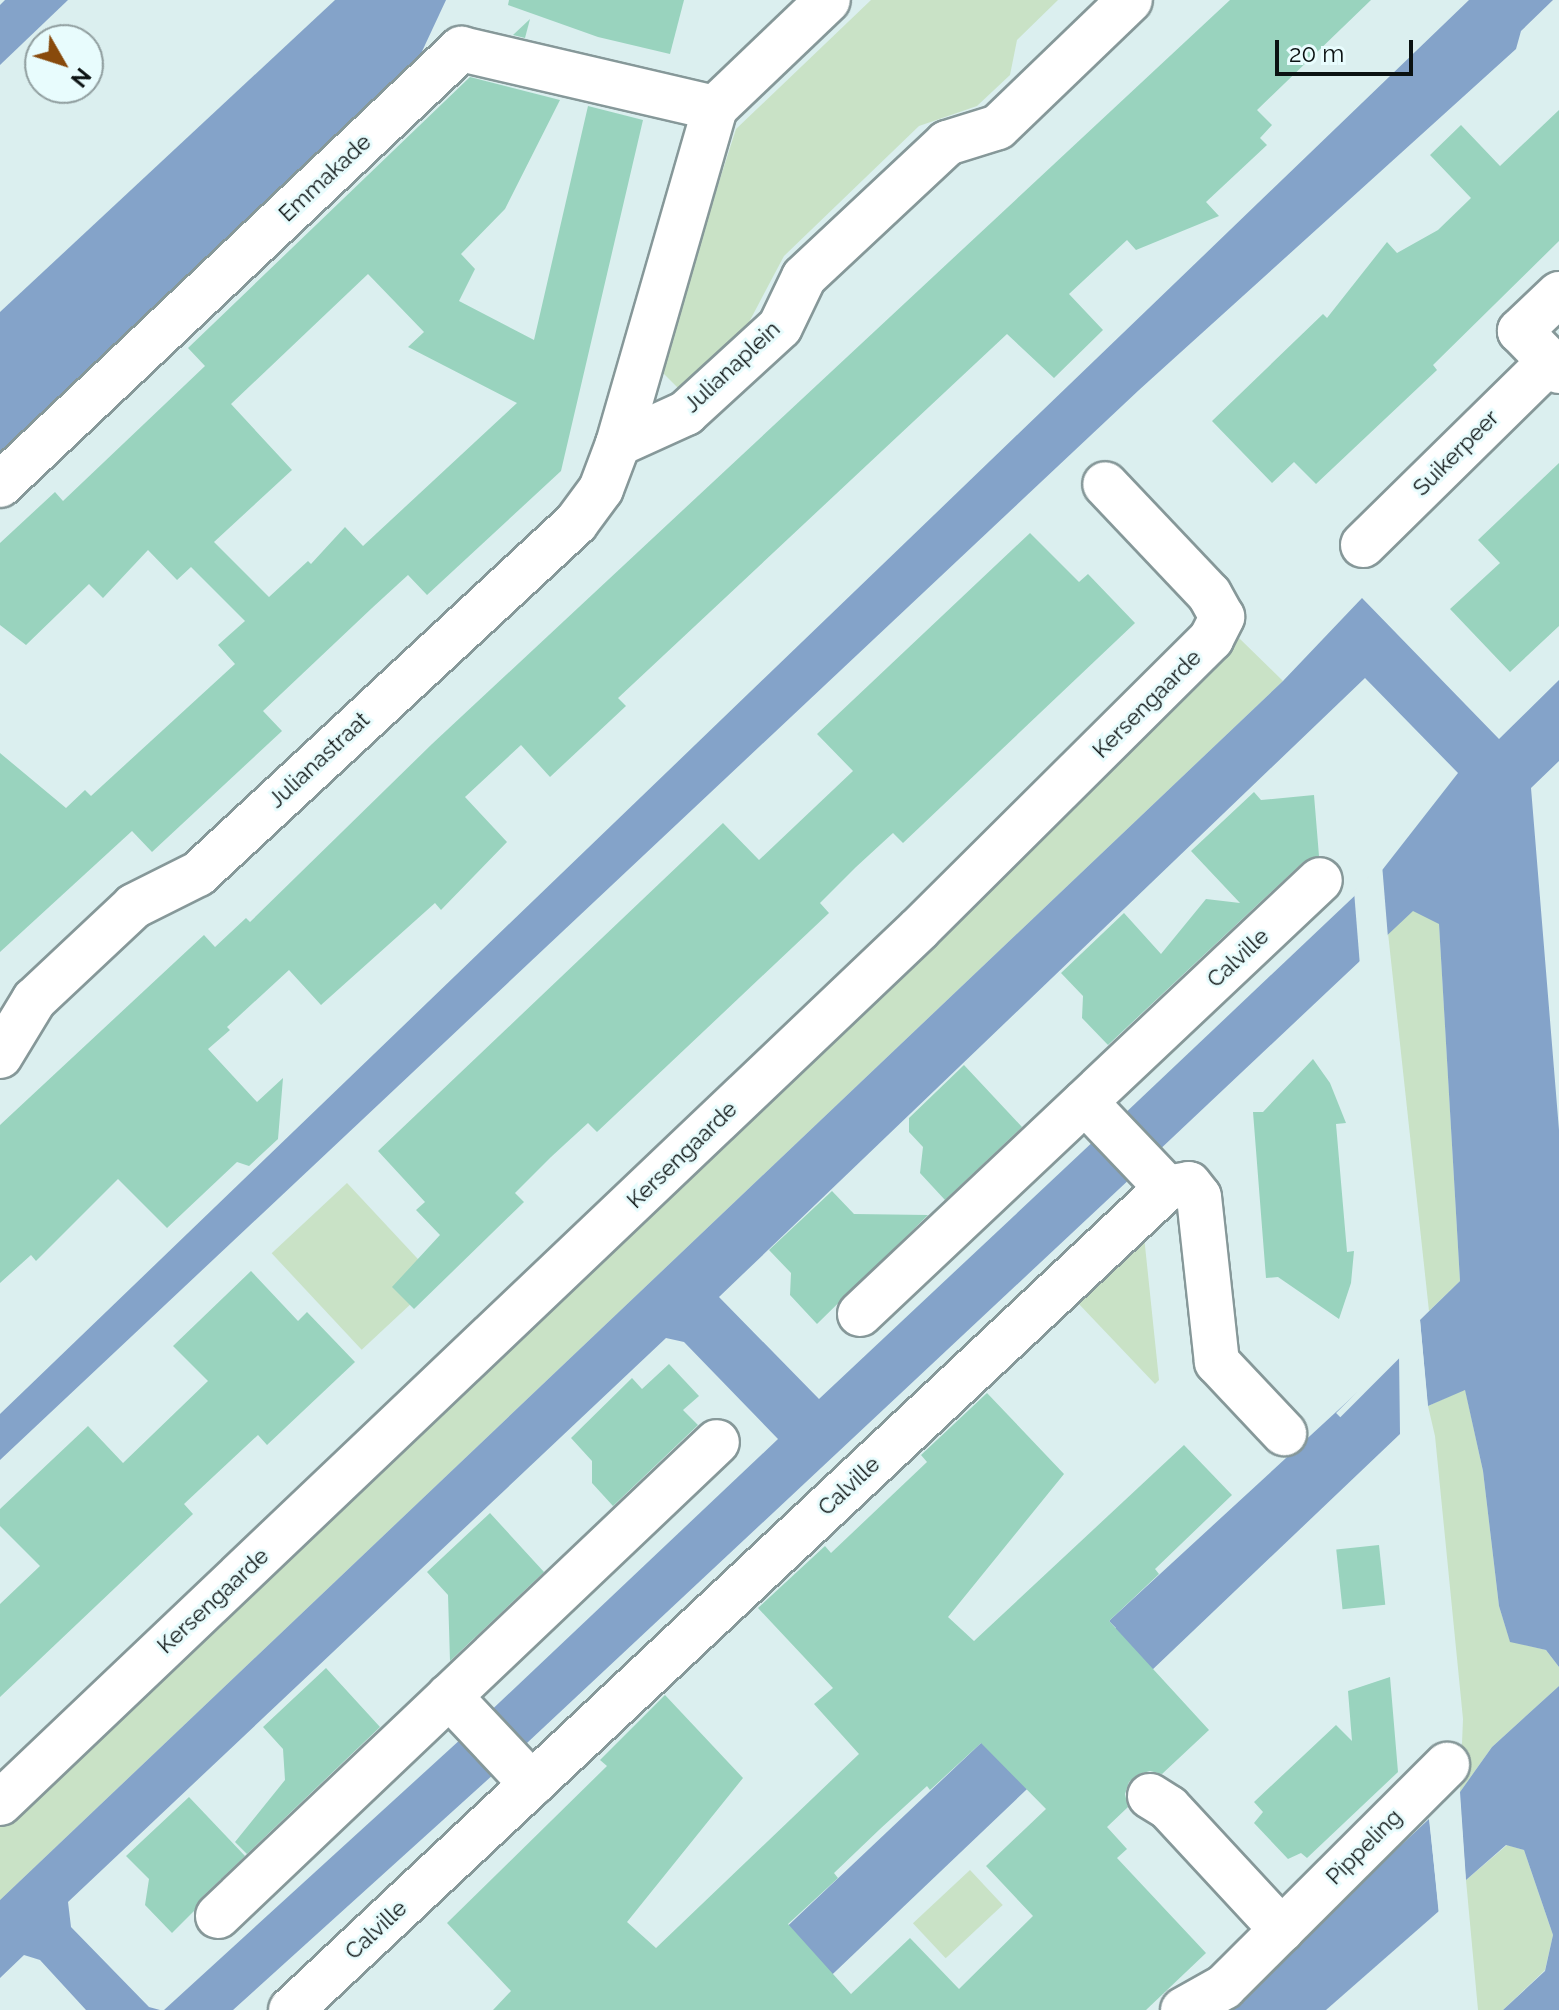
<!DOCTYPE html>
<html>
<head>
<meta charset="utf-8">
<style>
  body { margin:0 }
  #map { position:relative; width:1559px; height:2010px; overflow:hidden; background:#dbefef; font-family:Raleway,sans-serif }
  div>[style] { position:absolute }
  .green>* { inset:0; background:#c9e2c6; transform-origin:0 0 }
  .water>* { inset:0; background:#84a3c9 }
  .pier>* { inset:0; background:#dbefef; transform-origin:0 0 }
  .building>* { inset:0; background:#99d3be; transform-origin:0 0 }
  .roads { filter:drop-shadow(2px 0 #869899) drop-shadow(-2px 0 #869899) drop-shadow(0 2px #869899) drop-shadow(0 -2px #869899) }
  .minor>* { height:44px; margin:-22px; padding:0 22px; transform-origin:22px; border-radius:22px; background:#fff }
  span { translate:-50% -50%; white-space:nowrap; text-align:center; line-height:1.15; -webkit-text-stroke:6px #e8fcfd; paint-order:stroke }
  .street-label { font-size:22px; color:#0b1212 }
  .north { position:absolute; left:24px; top:24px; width:80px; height:80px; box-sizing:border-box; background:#e8fcfd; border:2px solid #909e9f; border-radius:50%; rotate:129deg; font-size:22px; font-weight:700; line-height:32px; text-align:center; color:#0b1212 }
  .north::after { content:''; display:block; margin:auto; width:28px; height:36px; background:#884a0c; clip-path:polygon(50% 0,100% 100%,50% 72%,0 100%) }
  .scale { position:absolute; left:1275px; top:40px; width:138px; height:36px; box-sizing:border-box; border:4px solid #0b1212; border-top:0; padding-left:10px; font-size:24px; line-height:28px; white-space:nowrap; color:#0b1212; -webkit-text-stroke:6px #e8fcfd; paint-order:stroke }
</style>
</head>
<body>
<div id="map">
  <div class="green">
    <i style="clip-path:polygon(871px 0,1058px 0,1017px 40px,1010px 75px,977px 106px,919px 126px,784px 256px,747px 326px,682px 392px,659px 369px,736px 129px)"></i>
    <i style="clip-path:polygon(1239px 638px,1283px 681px,0 1900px,0 1822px,1191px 692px)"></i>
    <i style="clip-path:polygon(1413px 910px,1439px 923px,1460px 1281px,1429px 1311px,1388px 933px)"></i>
    <i style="left:347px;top:1183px;width:132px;height:103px;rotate:47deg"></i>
    <i style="clip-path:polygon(1144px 1236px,1159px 1380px,1155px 1384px,1077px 1302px)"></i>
    <i style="clip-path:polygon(1465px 1389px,1483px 1471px,1499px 1606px,1510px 1641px,1546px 1650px,1559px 1667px,1559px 1686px,1492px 1747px,1460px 1792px,1463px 1719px,1435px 1436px,1428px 1406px)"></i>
    <i style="clip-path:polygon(1507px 1845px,1524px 1850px,1553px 1935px,1545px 1970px,1503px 2010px,1478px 2010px,1466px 1880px)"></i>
    <i style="left:970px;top:1870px;width:48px;height:78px;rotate:47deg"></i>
  </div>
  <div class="water">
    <i style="clip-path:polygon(5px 0,68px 0,0 65px,0 5px)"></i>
    <i style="clip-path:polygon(335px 0,446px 0,418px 60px,0 453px,0 312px)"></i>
    <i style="clip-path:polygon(1469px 0,1553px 0,1521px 31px,1516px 49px,1139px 390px,0 1460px,0 1414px)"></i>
    <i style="clip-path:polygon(1362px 598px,1499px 739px,1559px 680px,1559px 761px,1531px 788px,1559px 1130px,1559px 1667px,1546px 1650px,1510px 1642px,1499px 1606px,1483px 1471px,1465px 1390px,1428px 1406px,1420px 1320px,1460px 1281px,1439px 924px,1413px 911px,1155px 1154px,1120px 1118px,1383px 869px,1458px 773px,1365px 678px,719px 1297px,819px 1399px,1098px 1137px,1134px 1175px,495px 1773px,233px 2010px,164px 2010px,462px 1738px,778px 1439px,684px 1342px,666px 1338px,68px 1902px,71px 1927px,149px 2007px,160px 2010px,86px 2010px,40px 1960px,24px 1955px,0 1978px,0 1900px,1283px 681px)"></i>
    <i style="clip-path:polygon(1399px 1354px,1400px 1434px,795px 2010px,699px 2010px,981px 1743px,1100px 1643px,1116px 1628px,1109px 1621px)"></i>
    <i style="clip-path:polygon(1559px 1686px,1559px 2010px,1503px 2010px,1545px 1971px,1553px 1935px,1524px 1850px,1506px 1845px,1466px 1880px,1460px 1792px,1492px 1747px)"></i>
    <i style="clip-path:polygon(1429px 1819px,1439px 1911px,1326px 2010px,1225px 2010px)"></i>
  </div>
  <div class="pier">
    <i style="clip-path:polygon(1382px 864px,1388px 938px,1360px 966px,1354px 891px)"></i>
    <i style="clip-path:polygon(1419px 1315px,1420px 1320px,1428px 1410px,1424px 1406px,1416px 1320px)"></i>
    <i style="left:1399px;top:1350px;width:6px;height:89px;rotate:45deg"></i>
    <i style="clip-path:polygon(1459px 1786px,1466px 1884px,1462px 1880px,1456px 1793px)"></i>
    <i style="clip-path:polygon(1429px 1815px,1433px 1818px,1443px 1911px,1439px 1916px)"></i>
  </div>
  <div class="building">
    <i style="clip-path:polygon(509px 0,684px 0,670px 54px,598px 37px,508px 5px)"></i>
    <i style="clip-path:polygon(1230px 0,1371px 0,1257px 110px,1272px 125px,1260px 138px,1267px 145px,1206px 202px,1219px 216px,1136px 250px,1127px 240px,1069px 294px,1103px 330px,1054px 378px,1007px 334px,618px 698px,626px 706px,550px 777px,521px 745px,465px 797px,507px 842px,441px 910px,435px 903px,321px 1005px,289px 970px,227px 1027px,230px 1030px,208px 1049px,257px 1102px,283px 1078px,278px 1139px,249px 1166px,237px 1162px,167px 1228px,118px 1179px,36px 1261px,31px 1255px,0 1283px,0 1125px,204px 935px,215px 947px,246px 918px,250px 922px,432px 744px)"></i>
    <i style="clip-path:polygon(530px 19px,525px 38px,513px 35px)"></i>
    <i style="clip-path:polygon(evenodd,470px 77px,560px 100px,505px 209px,461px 254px,475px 269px,459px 301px,534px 340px,588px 106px,643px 120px,561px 471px,427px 595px,408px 575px,372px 608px,263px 711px,282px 731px,152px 852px,132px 831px,0 952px,0 753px,66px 808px,85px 790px,91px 796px,235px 664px,218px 645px,245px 621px,191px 567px,177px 580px,148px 550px,103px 598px,89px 584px,26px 645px,0 625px,0 543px,55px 492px,63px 501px,205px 366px,188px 348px,470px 77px,368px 274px,424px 332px,408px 347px,517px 403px,363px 546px,345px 527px,311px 564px,308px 561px,269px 597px,214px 542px,292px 470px,231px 404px,368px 274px)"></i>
    <i style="clip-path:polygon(1559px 110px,1559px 241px,1433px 365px,1437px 370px,1316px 484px,1294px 462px,1272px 483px,1212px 421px,1323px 314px,1327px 318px,1387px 242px,1397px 253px,1438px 230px,1471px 198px,1430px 155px,1461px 125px,1500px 166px)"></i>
    <i style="clip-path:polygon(1559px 463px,1559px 626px,1510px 672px,1450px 609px,1500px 563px,1478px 540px)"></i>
    <i style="clip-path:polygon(1030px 533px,1079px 582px,1088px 574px,1135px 623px,903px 843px,893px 833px,856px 867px,820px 903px,829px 913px,597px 1132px,588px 1123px,551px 1157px,515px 1193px,524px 1202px,414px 1309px,392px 1287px,440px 1235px,416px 1210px,425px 1202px,378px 1151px,723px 823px,759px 860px,853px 771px,817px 734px)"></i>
    <i style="clip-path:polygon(1254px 792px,1261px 800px,1314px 795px,1319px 856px,1303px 862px,1108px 1045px,1082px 1018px,1083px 996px,1061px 973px,1124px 913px,1161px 954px,1206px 899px,1240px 903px,1191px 851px)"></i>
    <i style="clip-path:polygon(1313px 1059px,1330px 1083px,1346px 1123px,1336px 1124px,1347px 1252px,1354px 1251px,1351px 1283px,1339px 1319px,1278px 1277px,1266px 1278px,1253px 1112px,1263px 1112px)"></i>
    <i style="clip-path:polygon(964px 1065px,1022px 1127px,945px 1200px,920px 1173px,923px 1147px,909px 1132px,909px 1118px)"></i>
    <i style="clip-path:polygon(832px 1191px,854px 1214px,928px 1215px,817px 1324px,790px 1295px,791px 1273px,769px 1250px)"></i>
    <i style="clip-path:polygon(251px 1271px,298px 1321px,307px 1312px,355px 1362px,267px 1445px,258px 1435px,184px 1504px,193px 1514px,0 1697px,0 1604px,40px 1566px,0 1526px,0 1509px,88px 1426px,123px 1463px,208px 1381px,173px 1346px)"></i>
    <i style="clip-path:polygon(669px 1364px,699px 1396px,683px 1410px,698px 1425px,613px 1506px,592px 1483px,592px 1461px,571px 1438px,632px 1378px,642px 1389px)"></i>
    <i style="clip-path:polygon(evenodd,987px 1393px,1064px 1474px,948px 1617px,974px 1641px,1184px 1445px,1232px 1495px,1155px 1569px,1159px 1574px,1109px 1621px,1209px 1730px,1162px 1774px,1150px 1771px,1139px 1774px,1129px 1782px,1125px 1794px,1128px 1807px,1107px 1827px,1127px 1849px,1117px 1858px,1206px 1953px,1146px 2010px,493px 2010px,511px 1991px,447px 1923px,607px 1766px,600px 1760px,665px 1695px,743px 1778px,627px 1922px,656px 1948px,859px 1754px,814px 1704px,833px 1688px,758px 1608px,825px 1546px,831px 1553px,927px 1462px,921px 1455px,987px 1393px,981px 1743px,1046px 1809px,986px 1866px,1033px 1916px,959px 1989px,910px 1938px,851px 1994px,788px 1924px,838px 1878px,834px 1873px,880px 1829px,927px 1786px,930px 1790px,981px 1743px)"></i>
    <i style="clip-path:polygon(490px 1513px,544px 1572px,450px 1661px,448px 1595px,427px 1572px)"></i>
    <i style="left:1379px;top:1545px;width:60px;height:43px;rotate:84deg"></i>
    <i style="clip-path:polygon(326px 1668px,380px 1727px,247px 1854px,235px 1842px,285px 1780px,283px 1749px,263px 1727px)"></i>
    <i style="clip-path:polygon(1390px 1677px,1398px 1772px,1307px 1858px,1301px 1853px,1288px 1859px,1254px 1823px,1263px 1812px,1254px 1802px,1336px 1725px,1352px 1741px,1348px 1691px)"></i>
    <i style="clip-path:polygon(189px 1797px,245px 1856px,201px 1898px,194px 1911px,172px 1933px,145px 1905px,149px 1879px,126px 1856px)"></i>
  </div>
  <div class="roads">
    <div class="minor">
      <i style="left:1559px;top:294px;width:54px;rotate:136.5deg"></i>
      <i style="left:1520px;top:331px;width:56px;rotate:45.7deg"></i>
      <i style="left:618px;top:444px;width:75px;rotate:-24.5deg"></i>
      <i style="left:686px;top:413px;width:127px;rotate:-42.5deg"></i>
      <i style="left:780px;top:327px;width:55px;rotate:-64.4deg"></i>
      <i style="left:804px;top:277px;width:196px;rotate:-43.1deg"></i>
      <i style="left:947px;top:143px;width:53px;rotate:-17.4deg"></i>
      <i style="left:998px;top:127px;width:183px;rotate:-43.9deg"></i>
      <i style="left:0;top:485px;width:635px;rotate:-43.4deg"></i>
      <i style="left:461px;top:49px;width:261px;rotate:13.1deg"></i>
      <i style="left:1363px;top:545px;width:262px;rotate:-44.5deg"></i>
      <i style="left:0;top:1056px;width:66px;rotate:-58.7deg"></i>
      <i style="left:34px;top:1000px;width:137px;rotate:-43.2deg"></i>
      <i style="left:134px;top:906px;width:72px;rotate:-26.6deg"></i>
      <i style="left:198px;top:874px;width:516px;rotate:-42.88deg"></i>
      <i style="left:576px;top:523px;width:42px;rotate:-53.7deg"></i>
      <i style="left:601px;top:489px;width:48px;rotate:-69.3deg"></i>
      <i style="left:618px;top:444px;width:350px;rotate:-73.9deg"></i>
      <i style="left:715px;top:108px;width:156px;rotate:-43.7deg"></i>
      <i style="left:1085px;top:1102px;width:119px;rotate:46.4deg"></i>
      <i style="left:860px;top:1314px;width:632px;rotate:-43.33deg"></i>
      <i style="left:449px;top:1696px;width:121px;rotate:46.7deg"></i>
      <i style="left:1150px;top:1796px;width:22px;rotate:32deg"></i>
      <i style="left:1169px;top:1808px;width:166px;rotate:47.2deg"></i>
      <i style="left:0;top:1803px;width:1268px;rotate:-43.56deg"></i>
      <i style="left:919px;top:929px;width:412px;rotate:-44.8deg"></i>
      <i style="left:1211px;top:639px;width:25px;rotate:-63deg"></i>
      <i style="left:1222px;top:617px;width:26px;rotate:-119deg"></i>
      <i style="left:1209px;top:594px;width:151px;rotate:-133.4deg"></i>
      <i style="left:218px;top:1916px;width:688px;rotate:-43.53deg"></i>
      <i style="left:291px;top:2010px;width:1201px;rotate:-43.18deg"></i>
      <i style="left:1167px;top:1188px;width:22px;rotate:-10deg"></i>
      <i style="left:1189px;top:1184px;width:16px;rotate:52deg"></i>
      <i style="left:1199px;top:1197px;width:166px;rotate:83.8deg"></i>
      <i style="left:1217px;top:1362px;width:98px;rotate:46.7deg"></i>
      <i style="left:1183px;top:2010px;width:47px;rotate:-29.3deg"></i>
      <i style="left:1224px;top:1987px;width:315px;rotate:-44.9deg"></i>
    </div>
  </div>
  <div class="street-label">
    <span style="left:325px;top:178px;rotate:-43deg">Emmakade</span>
    <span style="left:732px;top:367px;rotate:-43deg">Julianaplein</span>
    <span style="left:1456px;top:453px;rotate:-45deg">Suikerpeer</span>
    <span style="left:1147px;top:704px;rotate:-45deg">Kersengaarde</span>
    <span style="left:319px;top:760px;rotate:-43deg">Julianastraat</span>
    <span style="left:1238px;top:958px;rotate:-43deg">Calville</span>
    <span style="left:682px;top:1155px;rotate:-44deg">Kersengaarde</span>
    <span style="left:849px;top:1486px;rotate:-43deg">Calville</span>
    <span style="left:213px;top:1601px;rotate:-43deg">Kersengaarde</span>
    <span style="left:1364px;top:1847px;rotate:-45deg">Pippeling</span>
    <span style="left:376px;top:1930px;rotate:-43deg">Calville</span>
  </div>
  <div class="north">N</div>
  <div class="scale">20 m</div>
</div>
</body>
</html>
